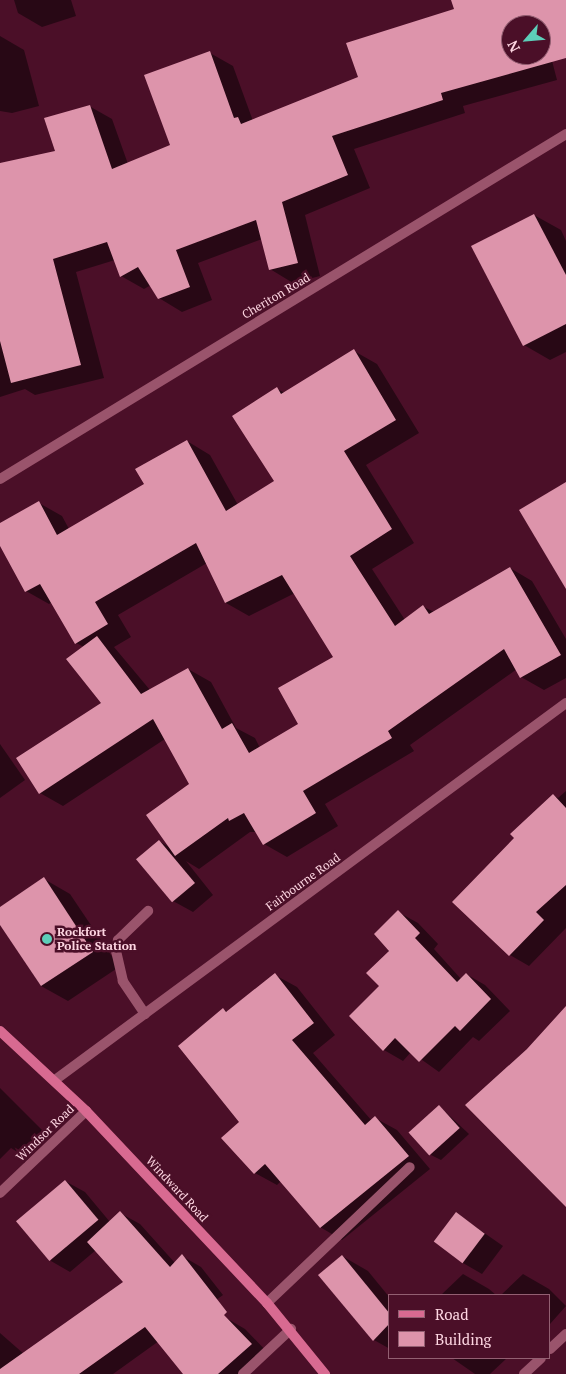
<!DOCTYPE html>
<html>
<head>
<meta charset="utf-8">
<style>
  body { margin:0 }
  #map { position:relative; width:566px; height:1374px; overflow:hidden; background:#4b0f28; font-family:"PT Serif",serif }
  div>[style] { position:absolute }
  .shadow>* { inset:0; background:#0007 }
  .building>* { inset:0; background:#dd94ab; transform-origin:0 0 }
  .service>* { height:10px; margin:-5px; padding:0 5px; transform-origin:5px; border-radius:5px; background:#9a546c }
  .minor>* { height:10px; margin:-5px; padding:0 5px; transform-origin:5px; border-radius:5px; background:#9a546c }
  .secondary>* { height:10px; margin:-5px; padding:0 5px; transform-origin:5px; border-radius:5px; background:#d86a91 }
  .dots>* { width:14px; height:14px; translate:-50% -50%; box-sizing:border-box; border:2px solid #4b0f28; border-radius:50% }
  span { translate:-50% -50%; white-space:nowrap; text-align:center; line-height:1.15; -webkit-text-stroke:5px #4b0f28; paint-order:stroke }
  .street-label { font-size:12px; color:#fed6e2 }
  .poi-label { font-size:12px; color:#fed6e2; font-weight:700 }
  .left { translate:0 -50%; text-align:left }
  .legend { position:absolute; left:388px; top:1294px; width:162px; height:65px; box-sizing:border-box; background:#4b0f28; border:1px solid #935f72; margin:0; padding:6px 9px; list-style:none; font-size:15px; color:#fed6e2 }
  .legend li { display:flex; align-items:center; gap:10px; height:25px }
  .legend b { width:25px; border:1px solid #935f72 }
  .north { position:absolute; left:501px; top:15px; width:50px; height:50px; box-sizing:border-box; background:#4b0f28; border:1px solid #935f72; border-radius:50%; rotate:243deg; font-size:14px; font-weight:700; line-height:20px; text-align:center; color:#fed6e2 }
  .north::after { content:''; display:block; margin:auto; width:18px; height:22px; background:#5dceb9; clip-path:polygon(50% 0,100% 100%,50% 72%,0 100%) }
</style>
</head>
<body>
<div id="map">
  <div class="shadow">
    <i style="clip-path:polygon(14px 0,71px 0,76px 16px,42px 27px,18px 13px)"></i>
    <i style="clip-path:polygon(evenodd,452px 0,566px 0,566px 48px,550px 53px,557px 80px,463px 106px,465px 113px,354px 149px,370px 188px,305px 215px,320px 276px,293px 283px,270px 269px,262px 239px,198px 263px,212px 300px,182px 312px,159px 298px,151px 285px,144px 289px,121px 276px,115px 260px,76px 272px,104px 378px,35px 395px,25px 389px,0 397px,0 165px,57px 152px,89px 106px,112px 119px,128px 164px,172px 145px,210px 53px,233px 66px,253px 121px,359px 78px,455px 10px,452px 0,511px 25px,541px 25px,541px 55px,511px 55px,511px 25px)"></i>
    <i style="clip-path:polygon(0 36px,24px 50px,39px 106px,12px 113px,0 111px)"></i>
    <i style="clip-path:polygon(534px 215px,561px 230px,566px 241px,566px 352px,550px 360px,524px 345px)"></i>
    <i style="clip-path:polygon(evenodd,354px 351px,377px 364px,419px 433px,366px 465px,414px 543px,372px 569px,405px 620px,424px 607px,434px 612px,510px 568px,532px 581px,566px 639px,566px 678px,544px 690px,521px 677px,517px 669px,410px 745px,414px 751px,325px 804px,338px 826px,287px 857px,264px 844px,257px 832px,250px 832px,199px 869px,186px 861px,213px 895px,193px 912px,173px 901px,159px 841px,171px 848px,190px 784px,165px 739px,63px 806px,40px 793px,103px 703px,84px 647px,76px 643px,52px 602px,49px 604px,26px 591px,0 543px,0 524px,39px 503px,62px 516px,69px 529px,145px 485px,187px 441px,210px 455px,238px 505px,275px 481px,277px 389px,285px 393px,354px 351px,207px 563px,226px 603px,249px 616px,295px 593px,335px 657px,300px 724px,260px 748px,255px 738px,236px 728px,211px 682px,188px 669px,150px 690px,114px 647px,131px 637px,118px 615px,207px 563px)"></i>
    <i style="clip-path:polygon(0 744px,25px 780px,0 798px)"></i>
    <i style="clip-path:polygon(566px 791px,566px 928px,529px 966px,510px 955px,515px 838px,553px 795px,558px 798px)"></i>
    <i style="clip-path:polygon(44px 879px,70px 894px,119px 967px,68px 1001px,41px 986px,0 923px,0 908px)"></i>
    <i style="clip-path:polygon(398px 912px,418px 923px,438px 944px,434px 949px,461px 979px,466px 974px,485px 985px,510px 1011px,479px 1041px,473px 1037px,439px 1072px,411px 1052px,403px 1061px,384px 1050px,380px 986px)"></i>
    <i style="clip-path:polygon(275px 975px,297px 987px,335px 1035px,313px 1053px,372px 1121px,375px 1118px,397px 1130px,430px 1169px,342px 1240px,320px 1227px,281px 1181px,277px 1185px,255px 1173px,240px 1122px,223px 1009px,228px 1012px)"></i>
    <i style="clip-path:polygon(0 1088px,43px 1131px,19px 1153px,11px 1148px,0 1159px)"></i>
    <i style="clip-path:polygon(439px 1106px,469px 1134px,441px 1160px,431px 1155px)"></i>
    <i style="clip-path:polygon(65px 1181px,85px 1192px,110px 1222px,120px 1213px,140px 1224px,175px 1263px,182px 1256px,201px 1267px,223px 1295px,113px 1374px,0 1374px,0 1333px,24px 1354px,125px 1282px,96px 1250px,70px 1272px,51px 1261px)"></i>
    <i style="clip-path:polygon(457px 1214px,503px 1246px,482px 1274px,463px 1263px)"></i>
    <i style="clip-path:polygon(342px 1256px,368px 1271px,390px 1298px,390px 1349px,374px 1340px)"></i>
    <i style="clip-path:polygon(463px 1274px,489px 1289px,496px 1295px,441px 1295px)"></i>
    <i style="clip-path:polygon(523px 1274px,549px 1289px,566px 1306px,550px 1324px,550px 1295px,501px 1295px)"></i>
    <i style="clip-path:polygon(226px 1318px,245px 1329px,270px 1355px,249px 1374px,185px 1374px)"></i>
    <i style="clip-path:polygon(452px 1358px,507px 1358px,490px 1374px,475px 1374px)"></i>
  </div>
  <div class="building">
    <i style="clip-path:polygon(evenodd,451px 0,566px 0,566px 58px,441px 93px,443px 100px,332px 136px,348px 175px,282px 202px,298px 263px,269px 270px,256px 220px,176px 250px,190px 287px,158px 299px,138px 267px,120px 277px,107px 242px,53px 259px,81px 365px,11px 383px,0 341px,0 163px,55px 151px,44px 118px,90px 105px,112px 169px,170px 145px,144px 75px,210px 51px,234px 118px,238px 117px,241px 124px,358px 77px,346px 43px,454px 9px,451px 0,511px 25px,541px 25px,541px 55px,511px 55px,511px 25px)"></i>
    <i style="clip-path:polygon(534px 214px,566px 275px,566px 324px,523px 346px,471px 246px)"></i>
    <i style="clip-path:polygon(354px 349px,396px 420px,344px 451px,392px 529px,350px 556px,395px 626px,423px 605px,429px 614px,510px 567px,561px 655px,520px 678px,504px 649px,388px 731px,392px 738px,303px 791px,316px 813px,263px 845px,244px 813px,229px 821px,228px 818px,175px 856px,146px 815px,189px 784px,153px 719px,39px 794px,16px 758px,101px 703px,66px 659px,97px 636px,141px 694px,188px 668px,222px 729px,232px 723px,249px 753px,298px 724px,278px 688px,333px 657px,282px 575px,225px 603px,196px 543px,95px 602px,108px 624px,75px 644px,40px 584px,25px 592px,0 546px,0 523px,39px 501px,57px 535px,144px 484px,135px 469px,187px 440px,226px 511px,274px 481px,232px 416px,277px 387px,281px 394px)"></i>
    <i style="clip-path:polygon(566px 482px,566px 589px,519px 510px)"></i>
    <i style="clip-path:polygon(553px 794px,566px 808px,566px 885px,536px 912px,544px 920px,509px 956px,452px 902px,514px 838px,510px 834px)"></i>
    <i style="left:159px;top:840px;width:56px;height:30px;rotate:50deg"></i>
    <i style="clip-path:polygon(44px 877px,93px 952px,41px 986px,0 925px,0 907px)"></i>
    <i style="clip-path:polygon(398px 910px,420px 933px,415px 938px,457px 982px,466px 973px,491px 999px,460px 1031px,455px 1026px,419px 1062px,395px 1038px,383px 1051px,349px 1016px,379px 986px,366px 973px,389px 951px,374px 934px)"></i>
    <i style="clip-path:polygon(275px 973px,314px 1023px,292px 1040px,365px 1125px,375px 1116px,409px 1156px,320px 1228px,265px 1164px,254px 1174px,221px 1138px,239px 1122px,178px 1046px,223px 1008px,226px 1012px)"></i>
    <i style="clip-path:polygon(566px 1006px,566px 1207px,465px 1105px,527px 1049px)"></i>
    <i style="left:439px;top:1105px;width:31px;height:41px;rotate:48deg"></i>
    <i style="left:65px;top:1180px;width:52px;height:64px;rotate:50deg"></i>
    <i style="clip-path:polygon(120px 1211px,170px 1267px,182px 1254px,227px 1312px,224px 1315px,252px 1344px,218px 1374px,183px 1374px,145px 1327px,79px 1374px,0 1374px,0 1369px,123px 1282px,87px 1242px)"></i>
    <i style="left:456px;top:1212px;width:36px;height:37px;rotate:37deg"></i>
    <i style="clip-path:polygon(342px 1255px,390px 1314px,390px 1323px,373px 1341px,318px 1275px)"></i>
  </div>
  <div class="service">
    <i style="left:145px;top:1014px;width:40px;rotate:-124deg"></i>
    <i style="left:123px;top:981px;width:31px;rotate:-103deg"></i>
    <i style="left:116px;top:951px;width:11px;rotate:-80deg"></i>
    <i style="left:118px;top:940px;width:42px;rotate:-44deg"></i>
    <i style="left:267px;top:1303px;width:197px;rotate:-43.6deg"></i>
  </div>
  <div class="minor">
    <i style="left:0;top:479px;width:663px;rotate:-31.36deg"></i>
    <i style="left:55px;top:1080px;width:635px;rotate:-36.42deg"></i>
    <i style="left:0;top:1193px;width:119px;rotate:-43.6deg"></i>
    <i style="left:550px;top:1349px;width:22px;rotate:-43deg"></i>
    <i style="left:243px;top:1374px;width:66px;rotate:-43.2deg"></i>
    <i style="left:524px;top:1374px;width:23px;rotate:-43deg"></i>
  </div>
  <div class="secondary">
    <i style="left:0;top:1031px;width:117px;rotate:42.9deg"></i>
    <i style="left:86px;top:1111px;width:264px;rotate:46.7deg"></i>
    <i style="left:267px;top:1303px;width:92px;rotate:50.8deg"></i>
  </div>
  <div class="dots">
    <i style="left:47px;top:939px;background:#5dceb9"></i>
  </div>
  <div class="street-label">
    <span style="left:276px;top:296px;rotate:-31deg">Cheriton Road</span>
    <span style="left:303px;top:882px;rotate:-36deg">Fairbourne Road</span>
    <span style="left:45px;top:1133px;rotate:-44deg">Windsor Road</span>
    <span style="left:177px;top:1189px;rotate:47deg">Windward Road</span>
  </div>
  <div class="poi-label">
    <span class="left" style="left:57px;top:939px">Rockfort<br>Police Station</span>
  </div>
  <ul class="legend">
  <li><b style="height:6px;background:#d86a91"></b>Road</li>
  <li><b style="height:14px;background:#dd94ab"></b>Building</li>
  </ul>
  <div class="north">N</div>
</div>
</body>
</html>
